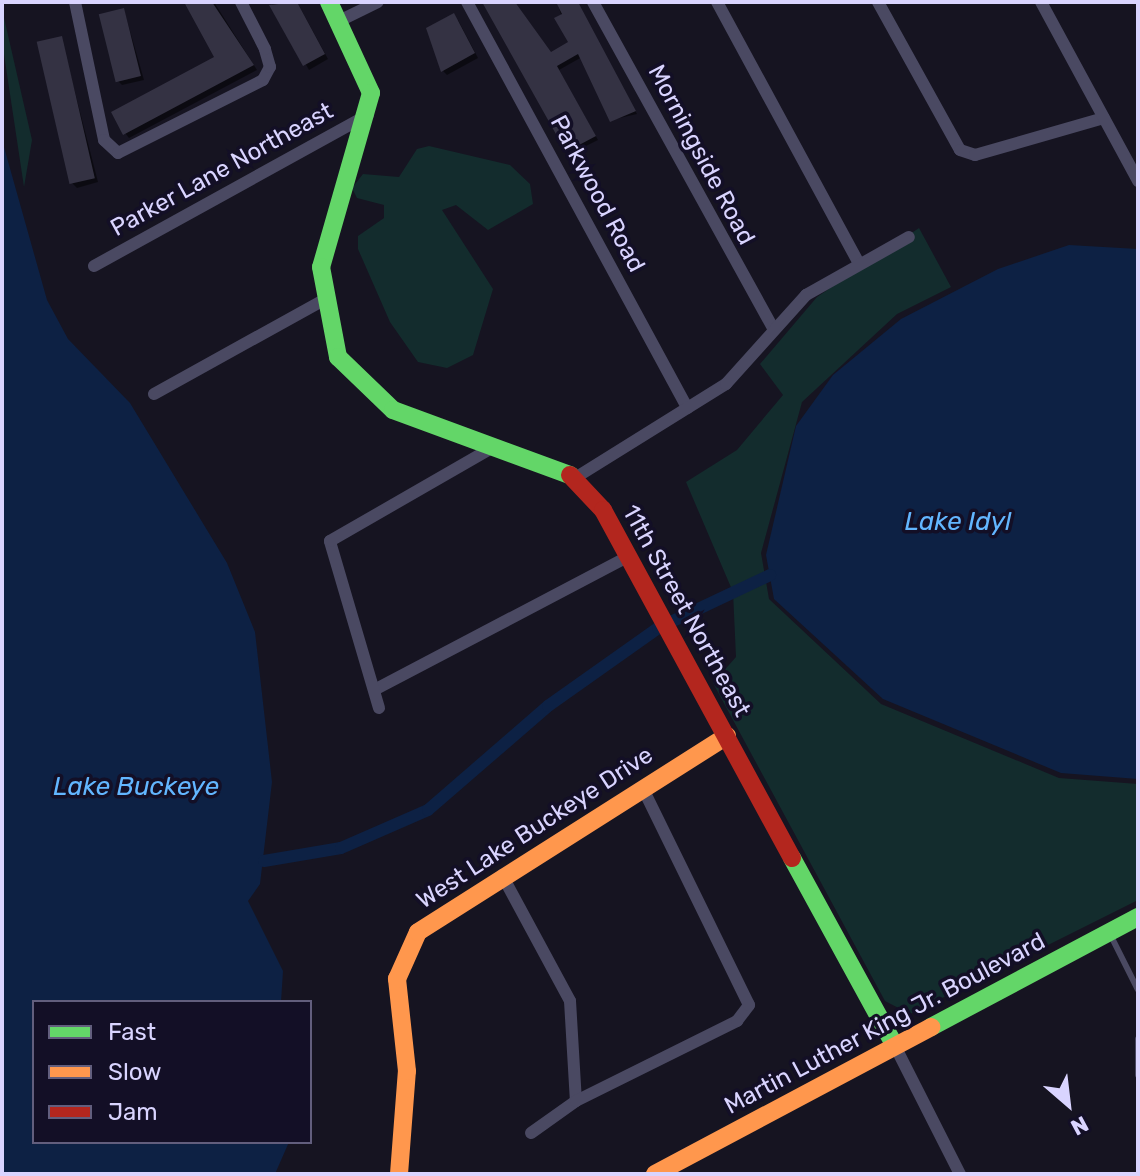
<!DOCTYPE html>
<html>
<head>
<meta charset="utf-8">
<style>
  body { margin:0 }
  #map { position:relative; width:1140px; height:1176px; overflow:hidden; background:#161421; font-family:Rubik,sans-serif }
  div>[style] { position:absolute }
  .green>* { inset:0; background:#132c2d }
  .water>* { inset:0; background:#0d2144 }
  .shadow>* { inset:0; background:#0007 }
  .canal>* { height:12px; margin:-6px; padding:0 6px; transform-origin:6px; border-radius:6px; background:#0d2144 }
  .building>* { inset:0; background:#343243; transform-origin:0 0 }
  .lane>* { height:6px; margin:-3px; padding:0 3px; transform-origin:3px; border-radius:3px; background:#4a4962 }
  .street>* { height:12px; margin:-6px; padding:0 6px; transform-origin:6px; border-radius:6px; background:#4a4962 }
  .fast>* { height:18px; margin:-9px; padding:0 9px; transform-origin:9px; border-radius:9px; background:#63d668 }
  .slow>* { height:18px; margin:-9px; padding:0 9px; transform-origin:9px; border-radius:9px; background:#ff974d }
  .jam>* { height:18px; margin:-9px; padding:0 9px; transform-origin:9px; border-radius:9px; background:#b3261e }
  span { translate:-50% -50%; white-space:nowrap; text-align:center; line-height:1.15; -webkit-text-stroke:7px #130f26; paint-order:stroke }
  .street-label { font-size:24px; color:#d9d4ff }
  .water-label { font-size:26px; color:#62b6ff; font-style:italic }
  .frame { position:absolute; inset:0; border:4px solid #d9d4ff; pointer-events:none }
  .legend { position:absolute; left:32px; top:1000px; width:280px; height:144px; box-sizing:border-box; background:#130f26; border:2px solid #625e7d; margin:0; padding:10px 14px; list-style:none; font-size:24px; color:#d9d4ff }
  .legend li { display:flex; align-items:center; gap:16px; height:40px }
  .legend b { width:40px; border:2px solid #625e7d }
  .north { position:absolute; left:1028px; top:1064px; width:80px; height:80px; -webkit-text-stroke:6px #130f26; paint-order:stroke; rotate:152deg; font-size:22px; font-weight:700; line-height:32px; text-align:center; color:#d9d4ff }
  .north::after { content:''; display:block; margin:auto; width:28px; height:36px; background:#d9d4ff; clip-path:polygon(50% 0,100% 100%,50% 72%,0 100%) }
</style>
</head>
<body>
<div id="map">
  <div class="green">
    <i style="clip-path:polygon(2px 9px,32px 140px,24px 187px,2px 41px)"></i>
    <i style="clip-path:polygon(429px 146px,510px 165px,530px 184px,533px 204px,488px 230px,456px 205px,442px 210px,493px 289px,473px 355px,447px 368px,418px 362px,390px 322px,358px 249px,358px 236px,384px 218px,384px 205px,357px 198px,352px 188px,363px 174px,399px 177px,417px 149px)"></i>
    <i style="clip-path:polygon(919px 228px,951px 287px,897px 314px,802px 402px,761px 553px,769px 599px,881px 704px,1059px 778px,1138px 784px,1138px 900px,910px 1014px,885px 1001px,713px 683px,736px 657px,733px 592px,686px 482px,737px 450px,783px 395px,760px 364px,817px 297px)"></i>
  </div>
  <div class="water">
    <i style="clip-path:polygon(2px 140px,47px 300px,68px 339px,130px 403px,227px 563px,255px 632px,272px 782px,260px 884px,248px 901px,283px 971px,281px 1002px,34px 1002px,34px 1142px,289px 1142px,275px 1174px,2px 1174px)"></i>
    <i style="clip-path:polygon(1069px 245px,1138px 249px,1138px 779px,1061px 773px,883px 699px,774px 599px,766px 555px,796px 426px,833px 375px,901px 319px,998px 269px)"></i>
  </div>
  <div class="shadow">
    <i style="clip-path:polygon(186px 2px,214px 2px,257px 70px,129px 138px,125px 133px,217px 58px)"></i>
    <i style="clip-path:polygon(271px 2px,297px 2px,328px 59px,309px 70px)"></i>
    <i style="clip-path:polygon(487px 2px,515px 2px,551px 54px,570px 43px,557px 2px,577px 2px,637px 114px,611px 120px,582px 57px,559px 70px,598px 140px,570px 154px)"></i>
    <i style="clip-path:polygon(124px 10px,144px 80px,122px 85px,118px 81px)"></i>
    <i style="clip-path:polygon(458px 20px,478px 58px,447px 75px,443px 71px)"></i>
    <i style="clip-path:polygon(61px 38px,98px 182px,77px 188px,72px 183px)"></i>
  </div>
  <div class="canal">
    <i style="left:264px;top:861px;width:78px;rotate:-9.6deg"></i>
    <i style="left:341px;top:848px;width:95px;rotate:-23.6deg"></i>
    <i style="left:428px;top:810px;width:159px;rotate:-40.9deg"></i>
    <i style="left:548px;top:706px;width:135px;rotate:-35.3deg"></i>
    <i style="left:658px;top:628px;width:124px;rotate:-25.3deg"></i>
  </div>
  <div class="building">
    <i style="clip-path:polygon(184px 2px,212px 2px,254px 65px,123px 135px,111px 112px,214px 57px)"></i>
    <i style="clip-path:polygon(297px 2px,325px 54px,303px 66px,269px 5px)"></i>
    <i style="clip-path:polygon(482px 2px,515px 2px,551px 52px,568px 42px,554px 18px,562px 14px,556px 2px,578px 2px,636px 111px,610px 122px,578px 54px,557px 66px,596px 136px,566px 152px)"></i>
    <i style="left:124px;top:8px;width:70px;height:26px;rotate:76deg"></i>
    <i style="clip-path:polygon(454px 13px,475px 53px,441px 72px,426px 28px)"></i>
    <i style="left:62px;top:36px;width:146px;height:26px;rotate:77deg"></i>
  </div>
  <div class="lane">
    <i style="left:1111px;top:936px;width:60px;rotate:63.4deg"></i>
    <i style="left:1138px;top:1039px;width:36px;rotate:90deg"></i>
  </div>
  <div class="street">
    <i style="left:75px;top:2px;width:141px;rotate:78.1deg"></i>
    <i style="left:104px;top:140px;width:19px;rotate:43deg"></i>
    <i style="left:118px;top:153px;width:162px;rotate:-26.7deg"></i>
    <i style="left:263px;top:80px;width:15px;rotate:-62deg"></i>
    <i style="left:270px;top:67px;width:19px;rotate:-106deg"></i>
    <i style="left:265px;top:49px;width:53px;rotate:-117.1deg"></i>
    <i style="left:467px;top:2px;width:462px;rotate:61.5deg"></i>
    <i style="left:593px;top:2px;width:372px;rotate:61.1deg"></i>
    <i style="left:717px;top:2px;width:298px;rotate:61.5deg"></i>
    <i style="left:878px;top:2px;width:169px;rotate:61deg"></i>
    <i style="left:960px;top:150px;width:16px;rotate:18deg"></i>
    <i style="left:975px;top:155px;width:134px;rotate:-16deg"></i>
    <i style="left:1041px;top:2px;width:204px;rotate:61.5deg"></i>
    <i style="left:339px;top:21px;width:43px;rotate:-26deg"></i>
    <i style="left:94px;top:266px;width:313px;rotate:-28.9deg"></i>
    <i style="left:154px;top:394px;width:192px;rotate:-29deg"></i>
    <i style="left:575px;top:478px;width:178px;rotate:-31.9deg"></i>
    <i style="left:726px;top:384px;width:120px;rotate:-48deg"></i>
    <i style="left:806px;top:295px;width:118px;rotate:-29.4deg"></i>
    <i style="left:376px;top:689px;width:286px;rotate:-27.7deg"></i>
    <i style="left:379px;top:708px;width:174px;rotate:-106.4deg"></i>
    <i style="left:330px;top:541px;width:190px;rotate:-29.9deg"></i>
    <i style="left:502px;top:875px;width:143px;rotate:61.6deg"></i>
    <i style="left:570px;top:1001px;width:100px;rotate:86.6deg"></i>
    <i style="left:895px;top:1046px;width:144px;rotate:63.1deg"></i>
    <i style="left:531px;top:1133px;width:55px;rotate:-35.4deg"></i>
    <i style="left:576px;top:1101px;width:180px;rotate:-26.4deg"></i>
    <i style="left:737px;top:1021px;width:20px;rotate:-53deg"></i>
    <i style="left:749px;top:1005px;width:243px;rotate:-116.1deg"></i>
  </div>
  <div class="fast">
    <i style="left:329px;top:2px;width:100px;rotate:65.2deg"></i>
    <i style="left:371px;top:93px;width:181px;rotate:106deg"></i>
    <i style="left:321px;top:267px;width:92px;rotate:79.3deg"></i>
    <i style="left:338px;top:357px;width:76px;rotate:43.9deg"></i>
    <i style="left:393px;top:410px;width:189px;rotate:20.2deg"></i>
    <i style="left:792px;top:858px;width:214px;rotate:61.3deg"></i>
    <i style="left:931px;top:1027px;width:234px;rotate:-28deg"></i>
  </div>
  <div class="slow">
    <i style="left:399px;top:1174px;width:103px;rotate:-85.6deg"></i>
    <i style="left:407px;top:1071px;width:93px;rotate:-96.2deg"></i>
    <i style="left:397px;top:979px;width:51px;rotate:-65.9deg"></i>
    <i style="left:418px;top:932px;width:366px;rotate:-32.4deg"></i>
    <i style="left:655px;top:1174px;width:313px;rotate:-28deg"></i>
  </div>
  <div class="jam">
    <i style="left:570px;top:475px;width:48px;rotate:46.7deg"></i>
    <i style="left:603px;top:510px;width:396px;rotate:61.5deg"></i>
  </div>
  <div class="street-label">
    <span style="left:701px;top:155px;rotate:62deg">Morningside Road</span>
    <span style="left:222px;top:170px;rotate:-29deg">Parker Lane Northeast</span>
    <span style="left:597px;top:194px;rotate:62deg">Parkwood Road</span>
    <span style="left:686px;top:611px;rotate:61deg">11th Street Northeast</span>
    <span style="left:535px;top:828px;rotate:-33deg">West Lake Buckeye Drive</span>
    <span style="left:885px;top:1024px;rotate:-28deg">Martin Luther King Jr. Boulevard</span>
  </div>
  <div class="water-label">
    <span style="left:958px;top:522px">Lake Idyl</span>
    <span style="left:136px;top:787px">Lake Buckeye</span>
  </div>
  <div class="frame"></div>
  <ul class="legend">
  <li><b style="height:10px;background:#63d668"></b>Fast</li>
  <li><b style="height:10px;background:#ff974d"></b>Slow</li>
  <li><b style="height:10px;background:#b3261e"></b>Jam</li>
  </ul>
  <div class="north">N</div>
</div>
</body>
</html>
